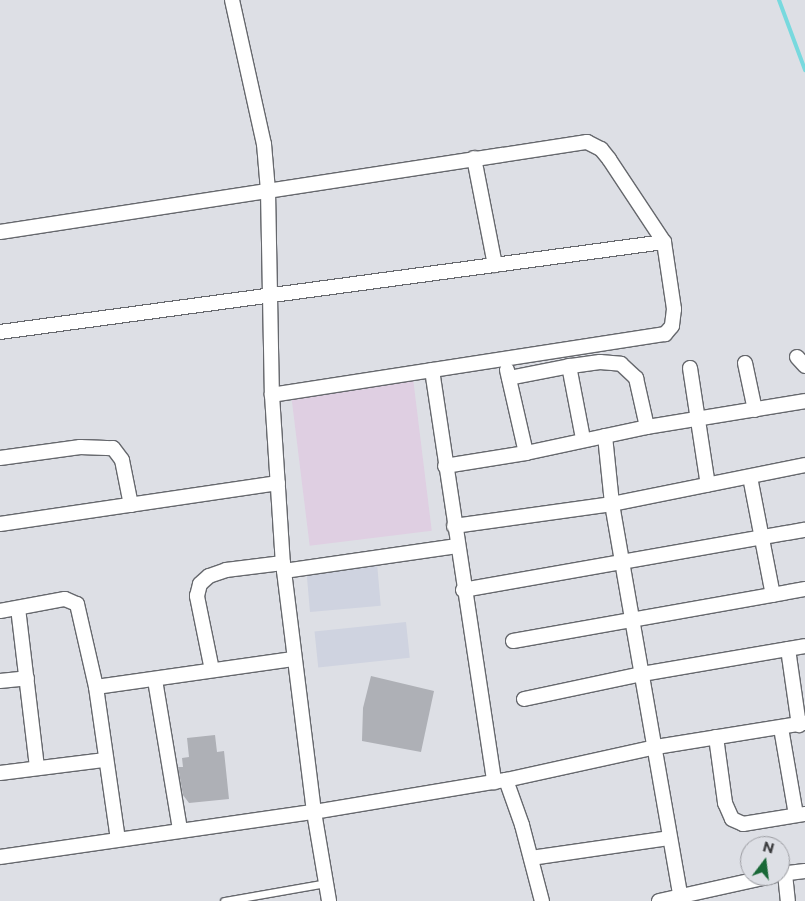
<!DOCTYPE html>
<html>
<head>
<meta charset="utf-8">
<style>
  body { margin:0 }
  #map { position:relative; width:805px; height:901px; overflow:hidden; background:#dddfe5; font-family:Montserrat,sans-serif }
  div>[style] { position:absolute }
  .built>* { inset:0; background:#cfd3e0; transform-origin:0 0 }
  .education>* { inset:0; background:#dfcfe2; transform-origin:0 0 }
  .stream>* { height:4px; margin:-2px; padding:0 2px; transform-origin:2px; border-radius:2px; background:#78d9de }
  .building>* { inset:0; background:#aeb0b6 }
  .roads { filter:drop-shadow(1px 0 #66686d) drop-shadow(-1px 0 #66686d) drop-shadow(0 1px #66686d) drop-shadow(0 -1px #66686d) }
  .lane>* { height:7px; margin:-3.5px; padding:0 3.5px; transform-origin:3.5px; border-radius:3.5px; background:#fff }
  .street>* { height:14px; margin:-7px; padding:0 7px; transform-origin:7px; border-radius:7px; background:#fff }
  span { translate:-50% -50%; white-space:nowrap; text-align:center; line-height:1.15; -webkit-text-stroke:5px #dddfe5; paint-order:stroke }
  .north { position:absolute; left:740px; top:836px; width:50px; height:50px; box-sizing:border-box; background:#dddfe5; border:1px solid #9c9da2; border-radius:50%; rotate:15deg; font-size:14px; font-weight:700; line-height:20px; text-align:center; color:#3a3b3d }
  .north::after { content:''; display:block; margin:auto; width:18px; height:22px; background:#196837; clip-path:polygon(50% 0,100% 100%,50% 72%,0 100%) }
</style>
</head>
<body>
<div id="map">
  <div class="built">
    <i style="left:377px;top:563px;width:43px;height:71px;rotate:85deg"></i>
    <i style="left:406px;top:622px;width:36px;height:92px;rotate:84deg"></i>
  </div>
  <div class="education">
    <i style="left:413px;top:378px;width:154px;height:123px;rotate:83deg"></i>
  </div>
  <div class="stream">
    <i style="left:779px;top:0;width:75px;rotate:69.6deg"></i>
  </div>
  <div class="building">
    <i style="clip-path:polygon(371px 676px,434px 691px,421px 752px,362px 741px,363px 708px)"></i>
    <i style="clip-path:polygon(215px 735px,217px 752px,224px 751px,229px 799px,189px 803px,183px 795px,178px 767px,183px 767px,182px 758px,189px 757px,187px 738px)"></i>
  </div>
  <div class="roads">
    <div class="lane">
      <i style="left:224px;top:901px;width:104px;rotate:-10deg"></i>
    </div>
    <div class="street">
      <i style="left:232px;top:0;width:148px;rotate:77.5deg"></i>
      <i style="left:264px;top:144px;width:47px;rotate:85.1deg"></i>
      <i style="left:268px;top:191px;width:204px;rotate:88.9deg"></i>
      <i style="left:272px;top:395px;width:168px;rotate:86.3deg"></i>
      <i style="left:283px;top:563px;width:251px;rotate:82.9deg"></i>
      <i style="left:314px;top:812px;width:90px;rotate:80.4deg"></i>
      <i style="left:474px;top:158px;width:109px;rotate:78.9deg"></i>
      <i style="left:0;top:232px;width:594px;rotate:-8.72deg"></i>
      <i style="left:587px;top:142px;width:16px;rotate:27deg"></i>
      <i style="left:601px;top:149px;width:13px;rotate:51deg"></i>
      <i style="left:609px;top:159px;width:100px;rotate:56.5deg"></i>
      <i style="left:664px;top:242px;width:68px;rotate:81.5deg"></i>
      <i style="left:674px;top:309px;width:17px;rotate:97deg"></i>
      <i style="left:672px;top:326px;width:11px;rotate:131deg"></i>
      <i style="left:665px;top:334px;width:398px;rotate:171.2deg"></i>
      <i style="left:0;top:332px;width:670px;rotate:-7.72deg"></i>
      <i style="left:797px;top:357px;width:12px;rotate:48deg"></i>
      <i style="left:745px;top:363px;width:48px;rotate:78deg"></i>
      <i style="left:569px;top:366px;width:74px;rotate:79.1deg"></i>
      <i style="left:690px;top:368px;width:118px;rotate:81.3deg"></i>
      <i style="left:432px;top:370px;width:417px;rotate:81.4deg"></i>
      <i style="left:507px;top:370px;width:85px;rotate:77.1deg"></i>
      <i style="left:509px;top:378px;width:63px;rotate:-11deg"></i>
      <i style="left:571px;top:366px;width:29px;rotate:-8deg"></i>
      <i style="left:600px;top:362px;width:21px;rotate:5deg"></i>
      <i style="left:621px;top:364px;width:21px;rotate:43deg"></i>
      <i style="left:636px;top:378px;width:50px;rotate:77.3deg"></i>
      <i style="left:605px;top:436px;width:68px;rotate:84.1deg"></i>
      <i style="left:612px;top:504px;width:403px;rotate:80.1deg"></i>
      <i style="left:0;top:458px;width:81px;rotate:-7.8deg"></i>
      <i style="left:80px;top:447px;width:33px;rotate:2deg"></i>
      <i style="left:113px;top:448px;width:15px;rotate:53deg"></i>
      <i style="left:122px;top:460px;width:46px;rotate:78.7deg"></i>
      <i style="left:445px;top:466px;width:82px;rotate:-9.1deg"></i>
      <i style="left:526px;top:453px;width:124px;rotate:-12.1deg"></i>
      <i style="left:647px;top:427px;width:160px;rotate:-9.3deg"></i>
      <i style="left:750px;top:477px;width:120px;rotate:79deg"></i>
      <i style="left:0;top:524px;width:281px;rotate:-8.4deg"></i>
      <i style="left:454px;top:526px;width:160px;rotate:-7.9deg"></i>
      <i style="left:612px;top:504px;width:197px;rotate:-11.4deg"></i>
      <i style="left:284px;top:571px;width:175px;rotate:-8.2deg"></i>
      <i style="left:463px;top:590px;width:347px;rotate:-10deg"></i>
      <i style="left:18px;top:608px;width:161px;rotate:83.2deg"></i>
      <i style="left:0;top:611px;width:66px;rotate:-10.5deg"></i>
      <i style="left:65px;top:599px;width:13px;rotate:23deg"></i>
      <i style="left:77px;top:604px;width:85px;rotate:77.1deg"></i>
      <i style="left:96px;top:687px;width:154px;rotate:81.8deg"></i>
      <i style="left:513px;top:641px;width:297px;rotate:-10.1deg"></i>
      <i style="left:788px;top:649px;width:77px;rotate:81.8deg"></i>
      <i style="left:212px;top:670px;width:76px;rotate:-101.5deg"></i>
      <i style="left:197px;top:596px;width:12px;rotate:-76deg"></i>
      <i style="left:200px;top:584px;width:12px;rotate:-42deg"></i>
      <i style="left:209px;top:576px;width:18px;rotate:-19deg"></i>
      <i style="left:226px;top:570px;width:57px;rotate:-7deg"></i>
      <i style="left:155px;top:680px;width:152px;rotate:80.5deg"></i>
      <i style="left:0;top:681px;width:27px;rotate:-6deg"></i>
      <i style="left:96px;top:687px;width:199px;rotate:-8.1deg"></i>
      <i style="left:524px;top:699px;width:121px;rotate:-12deg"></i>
      <i style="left:642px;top:674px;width:165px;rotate:-9.7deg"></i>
      <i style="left:781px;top:728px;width:88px;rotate:80.2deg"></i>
      <i style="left:716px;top:737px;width:67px;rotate:82.2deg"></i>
      <i style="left:725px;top:803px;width:17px;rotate:66deg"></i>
      <i style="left:732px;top:819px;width:12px;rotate:24deg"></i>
      <i style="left:743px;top:824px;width:63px;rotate:-9.2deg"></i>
      <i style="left:0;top:773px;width:106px;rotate:-7.1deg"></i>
      <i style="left:506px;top:780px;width:48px;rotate:70.4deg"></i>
      <i style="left:522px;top:825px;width:79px;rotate:75.3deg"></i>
      <i style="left:0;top:857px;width:317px;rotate:-8.2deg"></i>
      <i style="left:314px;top:812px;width:195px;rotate:-9.5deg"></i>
      <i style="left:506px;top:780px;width:154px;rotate:-12.4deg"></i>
      <i style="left:656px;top:747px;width:151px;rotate:-9.2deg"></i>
      <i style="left:531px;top:858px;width:139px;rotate:-8.2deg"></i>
      <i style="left:780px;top:874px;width:25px;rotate:-7deg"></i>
      <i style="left:785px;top:874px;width:27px;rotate:84deg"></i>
      <i style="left:659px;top:901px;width:116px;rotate:-12.5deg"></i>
    </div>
  </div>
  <div class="north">N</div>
</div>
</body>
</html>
